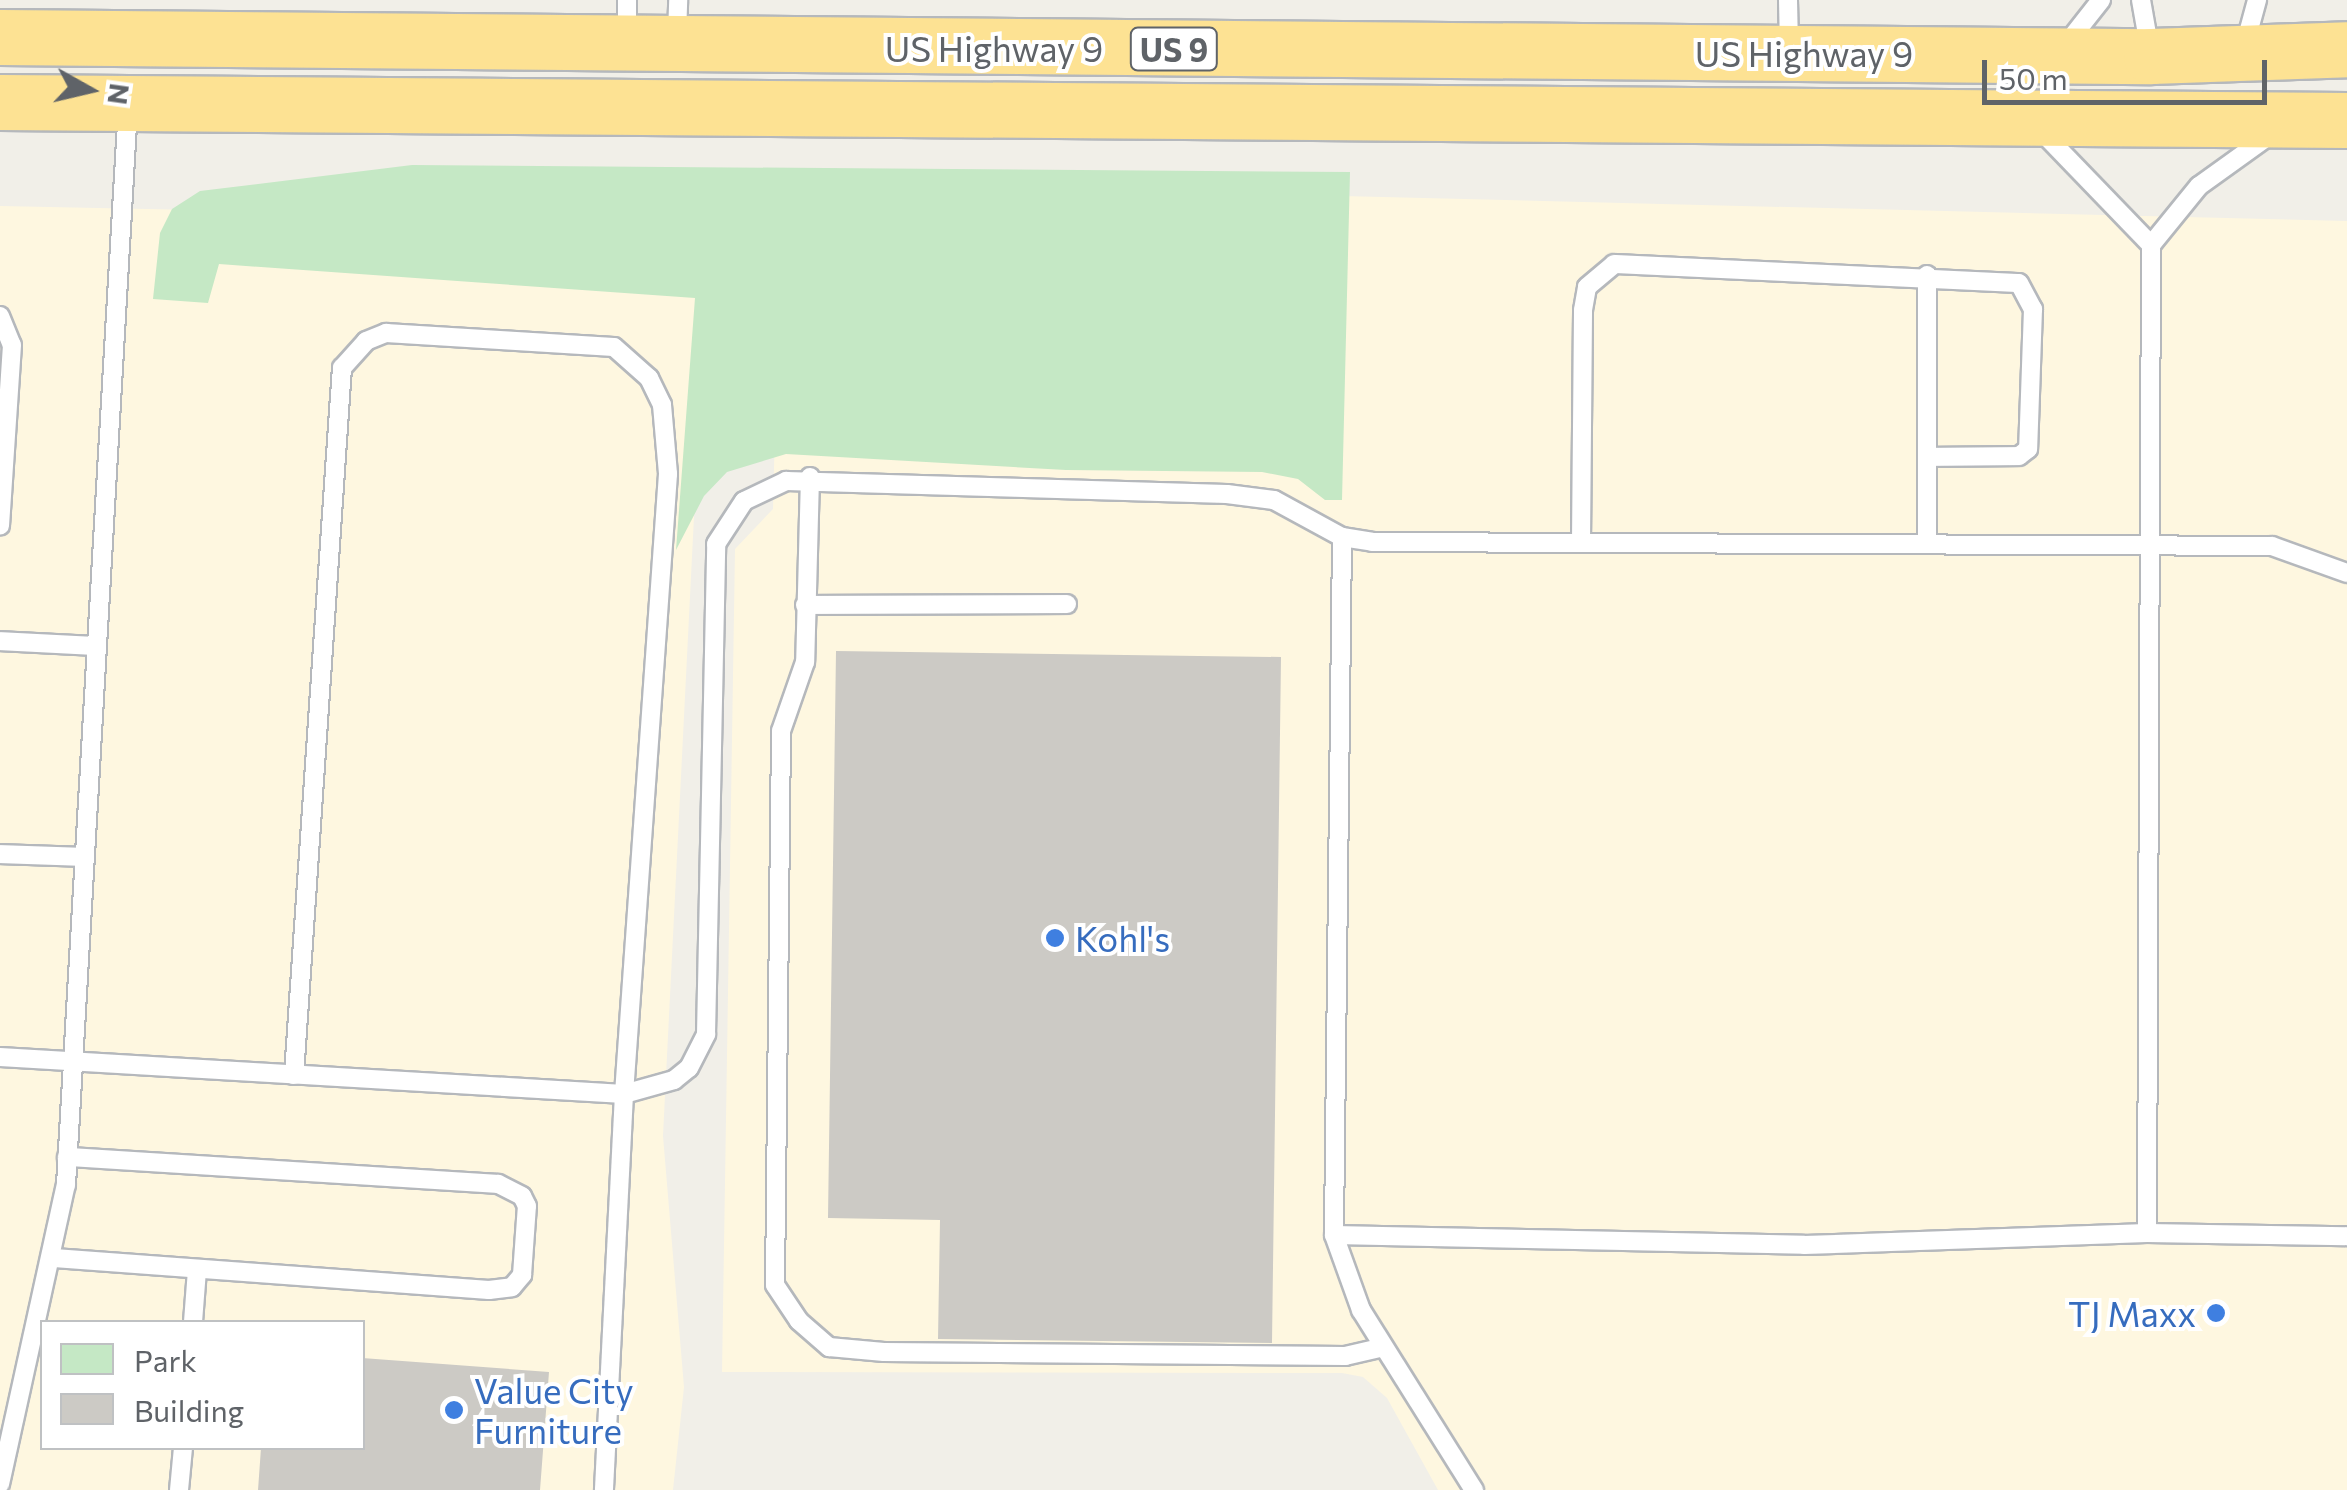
<!DOCTYPE html>
<html>
<head>
<meta charset="utf-8">
<style>
  body { margin:0 }
  #map { position:relative; width:2347px; height:1490px; overflow:hidden; background:#f1efe8; font-family:Commissioner,sans-serif }
  div>[style] { position:absolute }
  .commercial>* { inset:0; background:#fef7e0 }
  .green>* { inset:0; background:#c5e8c5 }
  .building>* { inset:0; background:#cccac5 }
  .roads { filter:drop-shadow(2px 0 #b5b8bc) drop-shadow(-2px 0 #b5b8bc) drop-shadow(0 2px #b5b8bc) drop-shadow(0 -2px #b5b8bc) }
  .lane>* { height:18px; margin:-9px; padding:0 9px; transform-origin:9px; border-radius:9px; background:#fff }
  .highway>* { height:55px; margin:-27.5px; padding:0 27.5px; transform-origin:27.5px; border-radius:27.5px; background:#fde293 }
  .dots>* { width:28px; height:28px; translate:-50% -50%; box-sizing:border-box; border:5px solid #fff; border-radius:50% }
  span { translate:-50% -50%; white-space:nowrap; text-align:center; line-height:1.15; -webkit-text-stroke:8px #fff; paint-order:stroke }
  .shield-label span { padding:2px 8px; background:#fff; border:2px solid; border-radius:8px; -webkit-text-stroke-width:0 }
  .shield-label { font-size:32px; color:#5f6368; font-weight:700 }
  .street-label { font-size:35px; color:#5f6368 }
  .shop-label { font-size:35px; color:#366cbe }
  .left { translate:0 -50%; text-align:left }
  .right { translate:-100% -50%; text-align:right }
  .legend { position:absolute; left:40px; top:1320px; width:325px; height:130px; box-sizing:border-box; background:#fff; border:2px solid #bfc1c3; margin:0; padding:12px 18px; list-style:none; font-size:30px; color:#5f6368 }
  .legend li { display:flex; align-items:center; gap:20px; height:50px }
  .legend b { width:50px; border:2px solid #bfc1c3 }
  .north { position:absolute; left:40px; top:40px; width:100px; height:100px; -webkit-text-stroke:8px #fff; paint-order:stroke; rotate:98deg; font-size:28px; font-weight:700; line-height:40px; text-align:center; color:#5f6368 }
  .north::after { content:''; display:block; margin:auto; width:35px; height:45px; background:#5f6368; clip-path:polygon(50% 0,100% 100%,50% 72%,0 100%) }
  .scale { position:absolute; left:1982px; top:60px; width:285px; height:45px; box-sizing:border-box; border:5px solid #5f6368; border-top:0; padding-left:12px; font-size:30px; line-height:35px; white-space:nowrap; color:#5f6368; -webkit-text-stroke:8px #fff; paint-order:stroke }
</style>
</head>
<body>
<div id="map">
  <div class="commercial">
    <i style="clip-path:polygon(781px 182px,2347px 221px,2347px 1490px,1438px 1490px,1387px 1398px,1363px 1377px,1342px 1373px,722px 1372px,735px 549px,773px 509px)"></i>
    <i style="clip-path:polygon(evenodd,0 206px,196px 210px,706px 277px,663px 1136px,684px 1387px,673px 1490px,0 1490px,0 206px,42px 1322px,362px 1322px,362px 1448px,42px 1448px,42px 1322px)"></i>
  </div>
  <div class="green">
    <i style="clip-path:polygon(412px 165px,1350px 172px,1342px 500px,1325px 500px,1298px 479px,1262px 472px,1066px 470px,786px 454px,727px 472px,704px 496px,676px 550px,695px 298px,219px 264px,208px 303px,153px 299px,160px 233px,172px 209px,200px 191px)"></i>
  </div>
  <div class="building">
    <i style="clip-path:polygon(836px 651px,1281px 657px,1272px 1343px,938px 1339px,940px 1220px,828px 1218px)"></i>
    <i style="clip-path:polygon(362px 1358px,549px 1372px,540px 1490px,258px 1490px,261px 1448px,362px 1448px)"></i>
  </div>
  <div class="roads">
    <div class="lane">
      <i style="left:1788px;top:0;width:49px;rotate:88.8deg"></i>
      <i style="left:2141px;top:0;width:52px;rotate:80deg"></i>
      <i style="left:677px;top:35px;width:35px;rotate:-88deg"></i>
      <i style="left:627px;top:39px;width:39px;rotate:-90deg"></i>
      <i style="left:2064px;top:47px;width:60px;rotate:-51.8deg"></i>
      <i style="left:2244px;top:48px;width:50px;rotate:-74.8deg"></i>
      <i style="left:2043px;top:133px;width:156px;rotate:46deg"></i>
      <i style="left:0;top:316px;width:31px;rotate:68deg"></i>
      <i style="left:12px;top:345px;width:181px;rotate:93.8deg"></i>
      <i style="left:810px;top:477px;width:185px;rotate:91.5deg"></i>
      <i style="left:805px;top:662px;width:73px;rotate:109.2deg"></i>
      <i style="left:781px;top:731px;width:554px;rotate:90.62deg"></i>
      <i style="left:775px;top:1285px;width:43px;rotate:56.3deg"></i>
      <i style="left:799px;top:1321px;width:40px;rotate:41deg"></i>
      <i style="left:829px;top:1347px;width:55px;rotate:5.2deg"></i>
      <i style="left:884px;top:1352px;width:461px;rotate:0.5deg"></i>
      <i style="left:1345px;top:1356px;width:39px;rotate:-13deg"></i>
      <i style="left:1342px;top:537px;width:698px;rotate:90.66deg"></i>
      <i style="left:1334px;top:1235px;width:80px;rotate:70.2deg"></i>
      <i style="left:1361px;top:1310px;width:213px;rotate:57.9deg"></i>
      <i style="left:1581px;top:542px;width:232px;rotate:-89.5deg"></i>
      <i style="left:1583px;top:310px;width:23px;rotate:-80deg"></i>
      <i style="left:1587px;top:287px;width:35px;rotate:-40deg"></i>
      <i style="left:1614px;top:264px;width:405px;rotate:2.7deg"></i>
      <i style="left:2019px;top:283px;width:30px;rotate:62deg"></i>
      <i style="left:2033px;top:309px;width:140px;rotate:92deg"></i>
      <i style="left:2028px;top:449px;width:11px;rotate:142deg"></i>
      <i style="left:2019px;top:456px;width:91px;rotate:179.4deg"></i>
      <i style="left:1927px;top:543px;width:268px;rotate:-90deg"></i>
      <i style="left:805px;top:605px;width:262px;rotate:-0.2deg"></i>
      <i style="left:0;top:641px;width:96px;rotate:3deg"></i>
      <i style="left:0;top:854px;width:84px;rotate:2deg"></i>
      <i style="left:0;top:1057px;width:625px;rotate:3.39deg"></i>
      <i style="left:624px;top:1094px;width:52px;rotate:-15.6deg"></i>
      <i style="left:674px;top:1080px;width:19px;rotate:-39deg"></i>
      <i style="left:689px;top:1068px;width:38px;rotate:-63deg"></i>
      <i style="left:706px;top:1034px;width:490px;rotate:-88.8deg"></i>
      <i style="left:716px;top:544px;width:51px;rotate:-56.9deg"></i>
      <i style="left:744px;top:501px;width:47px;rotate:-25.5deg"></i>
      <i style="left:786px;top:481px;width:441px;rotate:1.7deg"></i>
      <i style="left:1227px;top:494px;width:47px;rotate:7.3deg"></i>
      <i style="left:1274px;top:500px;width:77px;rotate:28.6deg"></i>
      <i style="left:1342px;top:537px;width:30px;rotate:9deg"></i>
      <i style="left:1372px;top:542px;width:900px;rotate:0.25deg"></i>
      <i style="left:2272px;top:546px;width:80px;rotate:19.8deg"></i>
      <i style="left:294px;top:1075px;width:709px;rotate:-86.12deg"></i>
      <i style="left:342px;top:368px;width:36px;rotate:-48deg"></i>
      <i style="left:366px;top:341px;width:22px;rotate:-22deg"></i>
      <i style="left:386px;top:333px;width:228px;rotate:3.5deg"></i>
      <i style="left:614px;top:347px;width:47px;rotate:41.5deg"></i>
      <i style="left:649px;top:378px;width:30px;rotate:64deg"></i>
      <i style="left:662px;top:405px;width:69px;rotate:85deg"></i>
      <i style="left:668px;top:474px;width:622px;rotate:94.06deg"></i>
      <i style="left:624px;top:1094px;width:397px;rotate:92.9deg"></i>
      <i style="left:2147px;top:1233px;width:988px;rotate:-89.77deg"></i>
      <i style="left:2151px;top:245px;width:76px;rotate:-50.9deg"></i>
      <i style="left:2199px;top:186px;width:87px;rotate:-35.7deg"></i>
      <i style="left:1334px;top:1235px;width:470px;rotate:1.2deg"></i>
      <i style="left:1804px;top:1245px;width:343px;rotate:-2deg"></i>
      <i style="left:2147px;top:1233px;width:200px;rotate:0.9deg"></i>
      <i style="left:54px;top:1258px;width:436px;rotate:4.2deg"></i>
      <i style="left:489px;top:1290px;width:23px;rotate:-7deg"></i>
      <i style="left:512px;top:1287px;width:16px;rotate:-50deg"></i>
      <i style="left:522px;top:1275px;width:69px;rotate:-85.9deg"></i>
      <i style="left:527px;top:1206px;width:11px;rotate:-117deg"></i>
      <i style="left:522px;top:1196px;width:27px;rotate:-153deg"></i>
      <i style="left:498px;top:1184px;width:432px;rotate:-176.4deg"></i>
      <i style="left:193px;top:1322px;width:52px;rotate:-85.6deg"></i>
      <i style="left:0;top:1484px;width:306px;rotate:-77.6deg"></i>
      <i style="left:66px;top:1185px;width:1079px;rotate:-86.71deg"></i>
      <i style="left:179px;top:1490px;width:42px;rotate:-84.6deg"></i>
    </div>
    <div class="highway">
      <i style="left:0;top:37px;width:2151px;rotate:0.51deg"></i>
      <i style="left:2151px;top:56px;width:196px;rotate:-2deg"></i>
      <i style="left:0;top:102px;width:2347px;rotate:0.44deg"></i>
    </div>
  </div>
  <div class="dots">
    <i style="left:1055px;top:938px;background:#3f7fe0"></i>
    <i style="left:2216px;top:1313px;background:#3f7fe0"></i>
    <i style="left:454px;top:1410px;background:#3f7fe0"></i>
  </div>
  <div class="shield-label">
    <span style="left:1174px;top:49px">US 9</span>
  </div>
  <div class="street-label">
    <span style="left:994px;top:48px">US Highway 9</span>
    <span style="left:1804px;top:53px">US Highway 9</span>
  </div>
  <div class="shop-label">
    <span class="left" style="left:1075px;top:938px">Kohl's</span>
    <span class="right" style="left:2196px;top:1313px">TJ Maxx</span>
    <span class="left" style="left:474px;top:1410px">Value City<br>Furniture</span>
  </div>
  <ul class="legend">
  <li><b style="height:28px;background:#c5e8c5"></b>Park</li>
  <li><b style="height:28px;background:#cccac5"></b>Building</li>
  </ul>
  <div class="north">N</div>
  <div class="scale">50 m</div>
</div>
</body>
</html>
